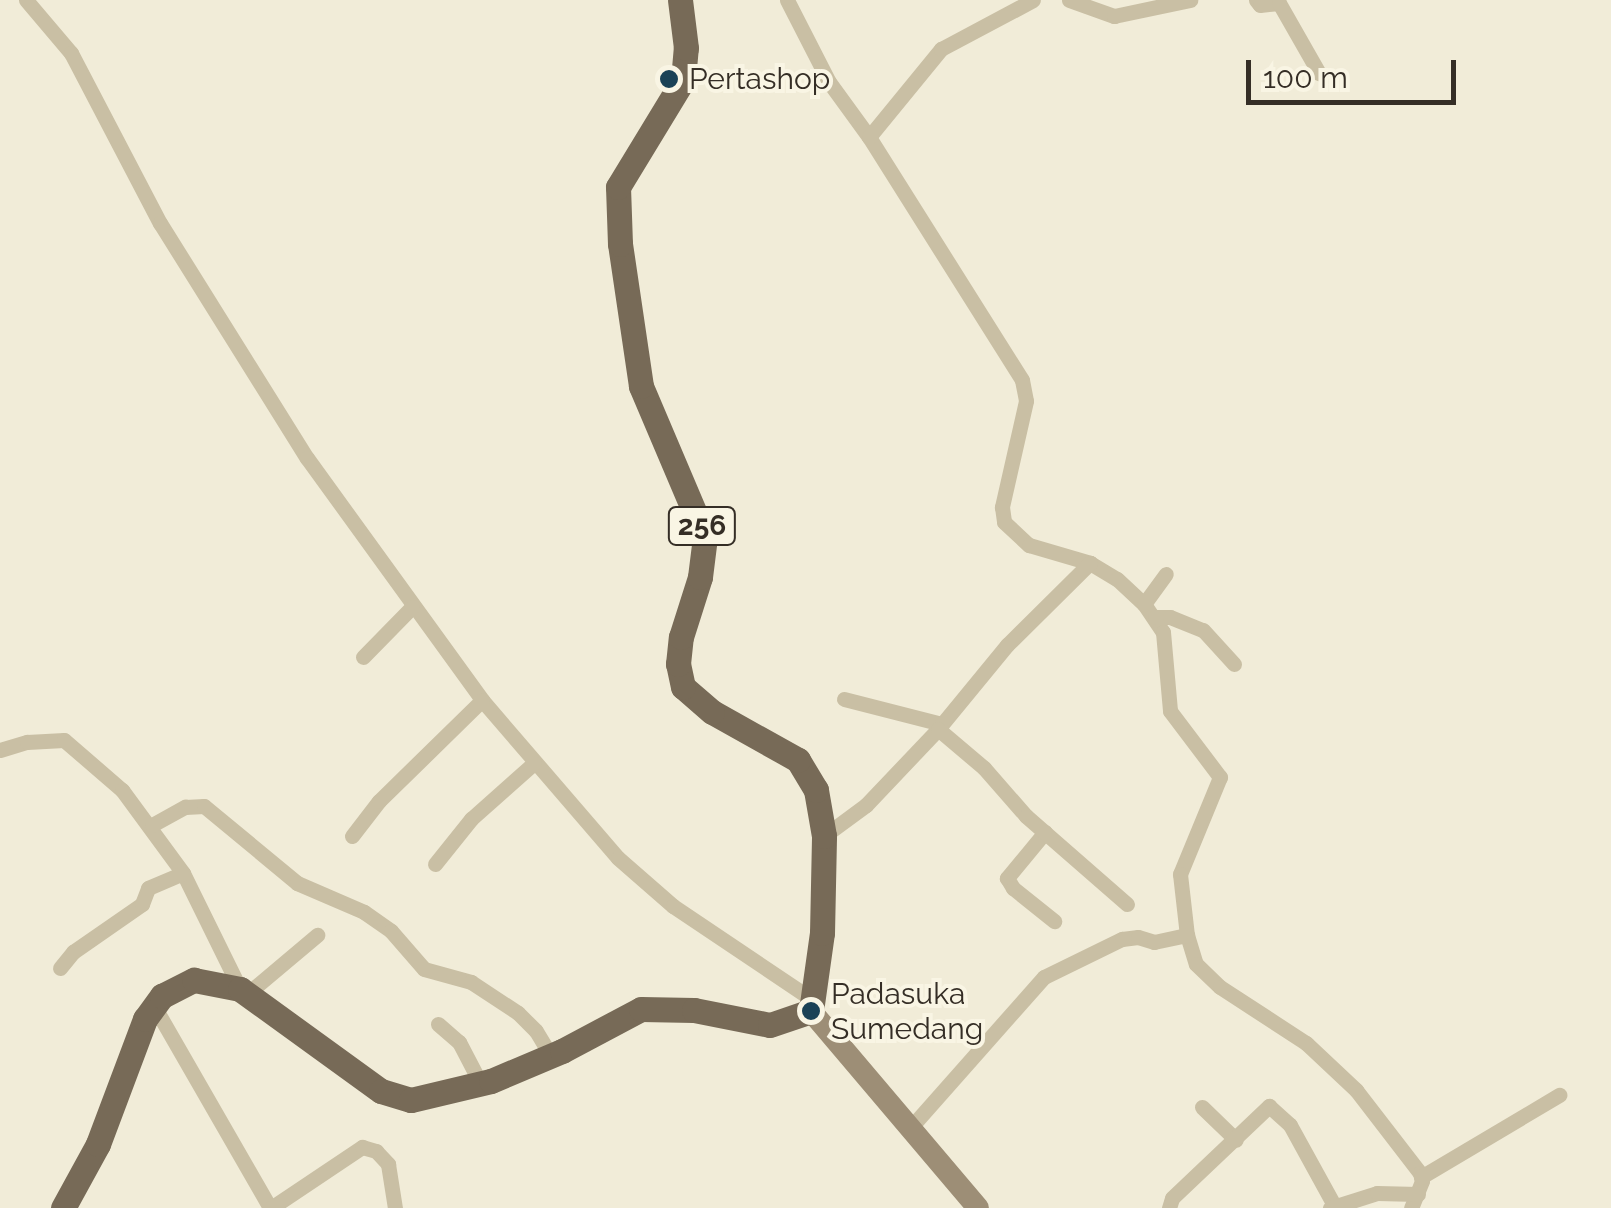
<!DOCTYPE html>
<html>
<head>
<meta charset="utf-8">
<style>
  body { margin:0 }
  #map { position:relative; width:1611px; height:1208px; overflow:hidden; background:#f1ecd8; font-family:Raleway,sans-serif }
  div>[style] { position:absolute }
  .minor>* { height:15px; margin:-7.5px; padding:0 7.5px; transform-origin:7.5px; border-radius:7.5px; background:#c9bfa4 }
  .secondary>* { height:22px; margin:-11px; padding:0 11px; transform-origin:11px; border-radius:11px; background:#9d8e76 }
  .primary>* { height:25px; margin:-12.5px; padding:0 12.5px; transform-origin:12.5px; border-radius:12.5px; background:#776a57 }
  .dots>* { width:28px; height:28px; translate:-50% -50%; box-sizing:border-box; border:5px solid #f9f5e4; border-radius:50% }
  span { translate:-50% -50%; white-space:nowrap; text-align:center; line-height:1.15; -webkit-text-stroke:8px #f9f5e4; paint-order:stroke }
  .shield-label span { padding:2px 8px; background:#f9f5e4; border:2px solid; border-radius:8px; -webkit-text-stroke-width:0 }
  .shield-label { font-size:28px; color:#352e26; font-weight:700 }
  .poi-label { font-size:30px; color:#352e26 }
  .left { translate:0 -50%; text-align:left }
  .scale { position:absolute; left:1246px; top:60px; width:210px; height:45px; box-sizing:border-box; border:5px solid #352e26; border-top:0; padding-left:12px; font-size:30px; line-height:35px; white-space:nowrap; color:#352e26; -webkit-text-stroke:8px #f9f5e4; paint-order:stroke }
</style>
</head>
<body>
<div id="map">
  <div class="minor">
    <i style="left:26px;top:0;width:70px;rotate:49.7deg"></i>
    <i style="left:71px;top:53px;width:192px;rotate:62.4deg"></i>
    <i style="left:160px;top:223px;width:277px;rotate:58deg"></i>
    <i style="left:307px;top:458px;width:299px;rotate:54.1deg"></i>
    <i style="left:482px;top:700px;width:208px;rotate:49.3deg"></i>
    <i style="left:618px;top:858px;width:73px;rotate:41.1deg"></i>
    <i style="left:673px;top:906px;width:169px;rotate:33.9deg"></i>
    <i style="left:787px;top:0;width:92px;rotate:62.9deg"></i>
    <i style="left:829px;top:82px;width:68px;rotate:54deg"></i>
    <i style="left:869px;top:137px;width:287px;rotate:57.8deg"></i>
    <i style="left:1022px;top:380px;width:21px;rotate:79deg"></i>
    <i style="left:1026px;top:401px;width:109px;rotate:102.8deg"></i>
    <i style="left:1002px;top:507px;width:15px;rotate:82deg"></i>
    <i style="left:1004px;top:522px;width:34px;rotate:43deg"></i>
    <i style="left:1029px;top:545px;width:64px;rotate:16.4deg"></i>
    <i style="left:1090px;top:563px;width:31px;rotate:31deg"></i>
    <i style="left:1117px;top:579px;width:37px;rotate:43deg"></i>
    <i style="left:1144px;top:604px;width:34px;rotate:56deg"></i>
    <i style="left:1163px;top:632px;width:79px;rotate:84.9deg"></i>
    <i style="left:1170px;top:711px;width:83px;rotate:52.9deg"></i>
    <i style="left:1220px;top:777px;width:105px;rotate:112.4deg"></i>
    <i style="left:1180px;top:874px;width:61px;rotate:83.5deg"></i>
    <i style="left:1187px;top:935px;width:30px;rotate:73deg"></i>
    <i style="left:1196px;top:964px;width:33px;rotate:44deg"></i>
    <i style="left:1220px;top:987px;width:103px;rotate:33.1deg"></i>
    <i style="left:1306px;top:1043px;width:69px;rotate:43.2deg"></i>
    <i style="left:1356px;top:1090px;width:105px;rotate:52.4deg"></i>
    <i style="left:1420px;top:1173px;width:8px;rotate:76deg"></i>
    <i style="left:1422px;top:1181px;width:29px;rotate:112deg"></i>
    <i style="left:1069px;top:0;width:48px;rotate:19.6deg"></i>
    <i style="left:1114px;top:16px;width:78px;rotate:-11.9deg"></i>
    <i style="left:1256px;top:0;width:6px;rotate:51deg"></i>
    <i style="left:1260px;top:5px;width:19px;rotate:-6deg"></i>
    <i style="left:1279px;top:3px;width:81px;rotate:60.3deg"></i>
    <i style="left:869px;top:137px;width:114px;rotate:-50.7deg"></i>
    <i style="left:941px;top:49px;width:104px;rotate:-28deg"></i>
    <i style="left:1144px;top:604px;width:37px;rotate:-54deg"></i>
    <i style="left:1155px;top:617px;width:15px"></i>
    <i style="left:1170px;top:617px;width:35px;rotate:22deg"></i>
    <i style="left:1203px;top:630px;width:46px;rotate:47.6deg"></i>
    <i style="left:363px;top:657px;width:70px;rotate:-45.6deg"></i>
    <i style="left:844px;top:699px;width:101px;rotate:14.3deg"></i>
    <i style="left:938px;top:729px;width:109px;rotate:-50.6deg"></i>
    <i style="left:1007px;top:645px;width:117px;rotate:-44.7deg"></i>
    <i style="left:0;top:750px;width:28px;rotate:-17deg"></i>
    <i style="left:27px;top:742px;width:37px;rotate:-3deg"></i>
    <i style="left:64px;top:740px;width:77px;rotate:40.8deg"></i>
    <i style="left:122px;top:790px;width:103px;rotate:53.7deg"></i>
    <i style="left:183px;top:873px;width:129px;rotate:63.8deg"></i>
    <i style="left:152px;top:825px;width:38px;rotate:-29deg"></i>
    <i style="left:185px;top:807px;width:19px;rotate:-3deg"></i>
    <i style="left:204px;top:806px;width:121px;rotate:39.6deg"></i>
    <i style="left:297px;top:883px;width:73px;rotate:23.4deg"></i>
    <i style="left:364px;top:912px;width:33px;rotate:35deg"></i>
    <i style="left:391px;top:931px;width:50px;rotate:49deg"></i>
    <i style="left:424px;top:969px;width:49px;rotate:15.5deg"></i>
    <i style="left:471px;top:982px;width:56px;rotate:33.4deg"></i>
    <i style="left:518px;top:1013px;width:25px;rotate:45deg"></i>
    <i style="left:536px;top:1031px;width:29px;rotate:59deg"></i>
    <i style="left:1045px;top:832px;width:60px;rotate:129.6deg"></i>
    <i style="left:1007px;top:878px;width:12px;rotate:59deg"></i>
    <i style="left:1013px;top:888px;width:53px;rotate:38.8deg"></i>
    <i style="left:352px;top:836px;width:44px;rotate:-52.4deg"></i>
    <i style="left:379px;top:801px;width:144px;rotate:-44.4deg"></i>
    <i style="left:824px;top:836px;width:52px;rotate:-36.4deg"></i>
    <i style="left:866px;top:805px;width:105px;rotate:-46.5deg"></i>
    <i style="left:938px;top:729px;width:60px;rotate:40.3deg"></i>
    <i style="left:984px;top:768px;width:64px;rotate:48.8deg"></i>
    <i style="left:1026px;top:816px;width:134px;rotate:41.1deg"></i>
    <i style="left:435px;top:864px;width:58px;rotate:-51.3deg"></i>
    <i style="left:471px;top:819px;width:84px;rotate:-41.6deg"></i>
    <i style="left:60px;top:968px;width:21px;rotate:-51deg"></i>
    <i style="left:73px;top:952px;width:84px;rotate:-34.8deg"></i>
    <i style="left:142px;top:904px;width:17px;rotate:-69deg"></i>
    <i style="left:148px;top:888px;width:38px;rotate:-23deg"></i>
    <i style="left:247px;top:994px;width:92px;rotate:-40.1deg"></i>
    <i style="left:154px;top:1006px;width:233px;rotate:60.1deg"></i>
    <i style="left:438px;top:1024px;width:28px;rotate:41deg"></i>
    <i style="left:459px;top:1042px;width:47px;rotate:62.4deg"></i>
    <i style="left:1202px;top:1107px;width:47px;rotate:44.1deg"></i>
    <i style="left:912px;top:1126px;width:199px;rotate:-48.5deg"></i>
    <i style="left:1044px;top:977px;width:87px;rotate:-26deg"></i>
    <i style="left:1122px;top:939px;width:16px;rotate:-7deg"></i>
    <i style="left:1138px;top:937px;width:17px;rotate:17deg"></i>
    <i style="left:1154px;top:942px;width:34px;rotate:-12deg"></i>
    <i style="left:1421px;top:1177px;width:161px;rotate:-30.7deg"></i>
    <i style="left:271px;top:1208px;width:110px;rotate:-33.8deg"></i>
    <i style="left:362px;top:1147px;width:15px;rotate:16deg"></i>
    <i style="left:376px;top:1151px;width:18px;rotate:47deg"></i>
    <i style="left:388px;top:1164px;width:45px;rotate:81deg"></i>
    <i style="left:1169px;top:1208px;width:10px;rotate:-73deg"></i>
    <i style="left:1172px;top:1198px;width:134px;rotate:-43.5deg"></i>
    <i style="left:1269px;top:1106px;width:28px;rotate:42deg"></i>
    <i style="left:1290px;top:1125px;width:94px;rotate:61.2deg"></i>
    <i style="left:1330px;top:1208px;width:49px;rotate:-17.7deg"></i>
    <i style="left:1377px;top:1193px;width:41px;rotate:1.4deg"></i>
  </div>
  <div class="secondary">
    <i style="left:811px;top:1011px;width:258px;rotate:49.7deg"></i>
  </div>
  <div class="primary">
    <i style="left:63px;top:1208px;width:73px;rotate:-61.3deg"></i>
    <i style="left:98px;top:1144px;width:134px;rotate:-69.4deg"></i>
    <i style="left:145px;top:1019px;width:29px;rotate:-54deg"></i>
    <i style="left:162px;top:996px;width:36px;rotate:-27deg"></i>
    <i style="left:194px;top:980px;width:47px;rotate:11.1deg"></i>
    <i style="left:240px;top:989px;width:174px;rotate:35.9deg"></i>
    <i style="left:381px;top:1091px;width:31px;rotate:17deg"></i>
    <i style="left:411px;top:1100px;width:82px;rotate:-13.4deg"></i>
    <i style="left:491px;top:1081px;width:77px;rotate:-22.9deg"></i>
    <i style="left:562px;top:1051px;width:89px;rotate:-28deg"></i>
    <i style="left:641px;top:1009px;width:53px;rotate:1.1deg"></i>
    <i style="left:694px;top:1010px;width:77px;rotate:11.2deg"></i>
    <i style="left:770px;top:1025px;width:43px;rotate:-18.9deg"></i>
    <i style="left:811px;top:1011px;width:79px;rotate:-82deg"></i>
    <i style="left:822px;top:933px;width:97px;rotate:-88.8deg"></i>
    <i style="left:824px;top:836px;width:47px;rotate:-99.9deg"></i>
    <i style="left:816px;top:790px;width:35px;rotate:-121deg"></i>
    <i style="left:798px;top:760px;width:98px;rotate:-150.8deg"></i>
    <i style="left:712px;top:712px;width:38px;rotate:-139deg"></i>
    <i style="left:683px;top:687px;width:24px;rotate:-102deg"></i>
    <i style="left:678px;top:664px;width:27px;rotate:-84deg"></i>
    <i style="left:681px;top:637px;width:63px;rotate:-72.4deg"></i>
    <i style="left:700px;top:577px;width:40px;rotate:-82.9deg"></i>
    <i style="left:705px;top:537px;width:164px;rotate:-113deg"></i>
    <i style="left:641px;top:386px;width:144px;rotate:-98.4deg"></i>
    <i style="left:620px;top:244px;width:57px;rotate:-92deg"></i>
    <i style="left:618px;top:187px;width:125px;rotate:-58.7deg"></i>
    <i style="left:683px;top:80px;width:32px;rotate:-85deg"></i>
    <i style="left:686px;top:48px;width:48px;rotate:-97.1deg"></i>
  </div>
  <div class="dots">
    <i style="left:669px;top:79px;background:#1b4256"></i>
    <i style="left:811px;top:1011px;background:#1b4256"></i>
  </div>
  <div class="shield-label">
    <span style="left:702px;top:526px">256</span>
  </div>
  <div class="poi-label">
    <span class="left" style="left:689px;top:79px">Pertashop</span>
    <span class="left" style="left:831px;top:1011px">Padasuka<br>Sumedang</span>
  </div>
  <div class="scale">100 m</div>
</div>
</body>
</html>
